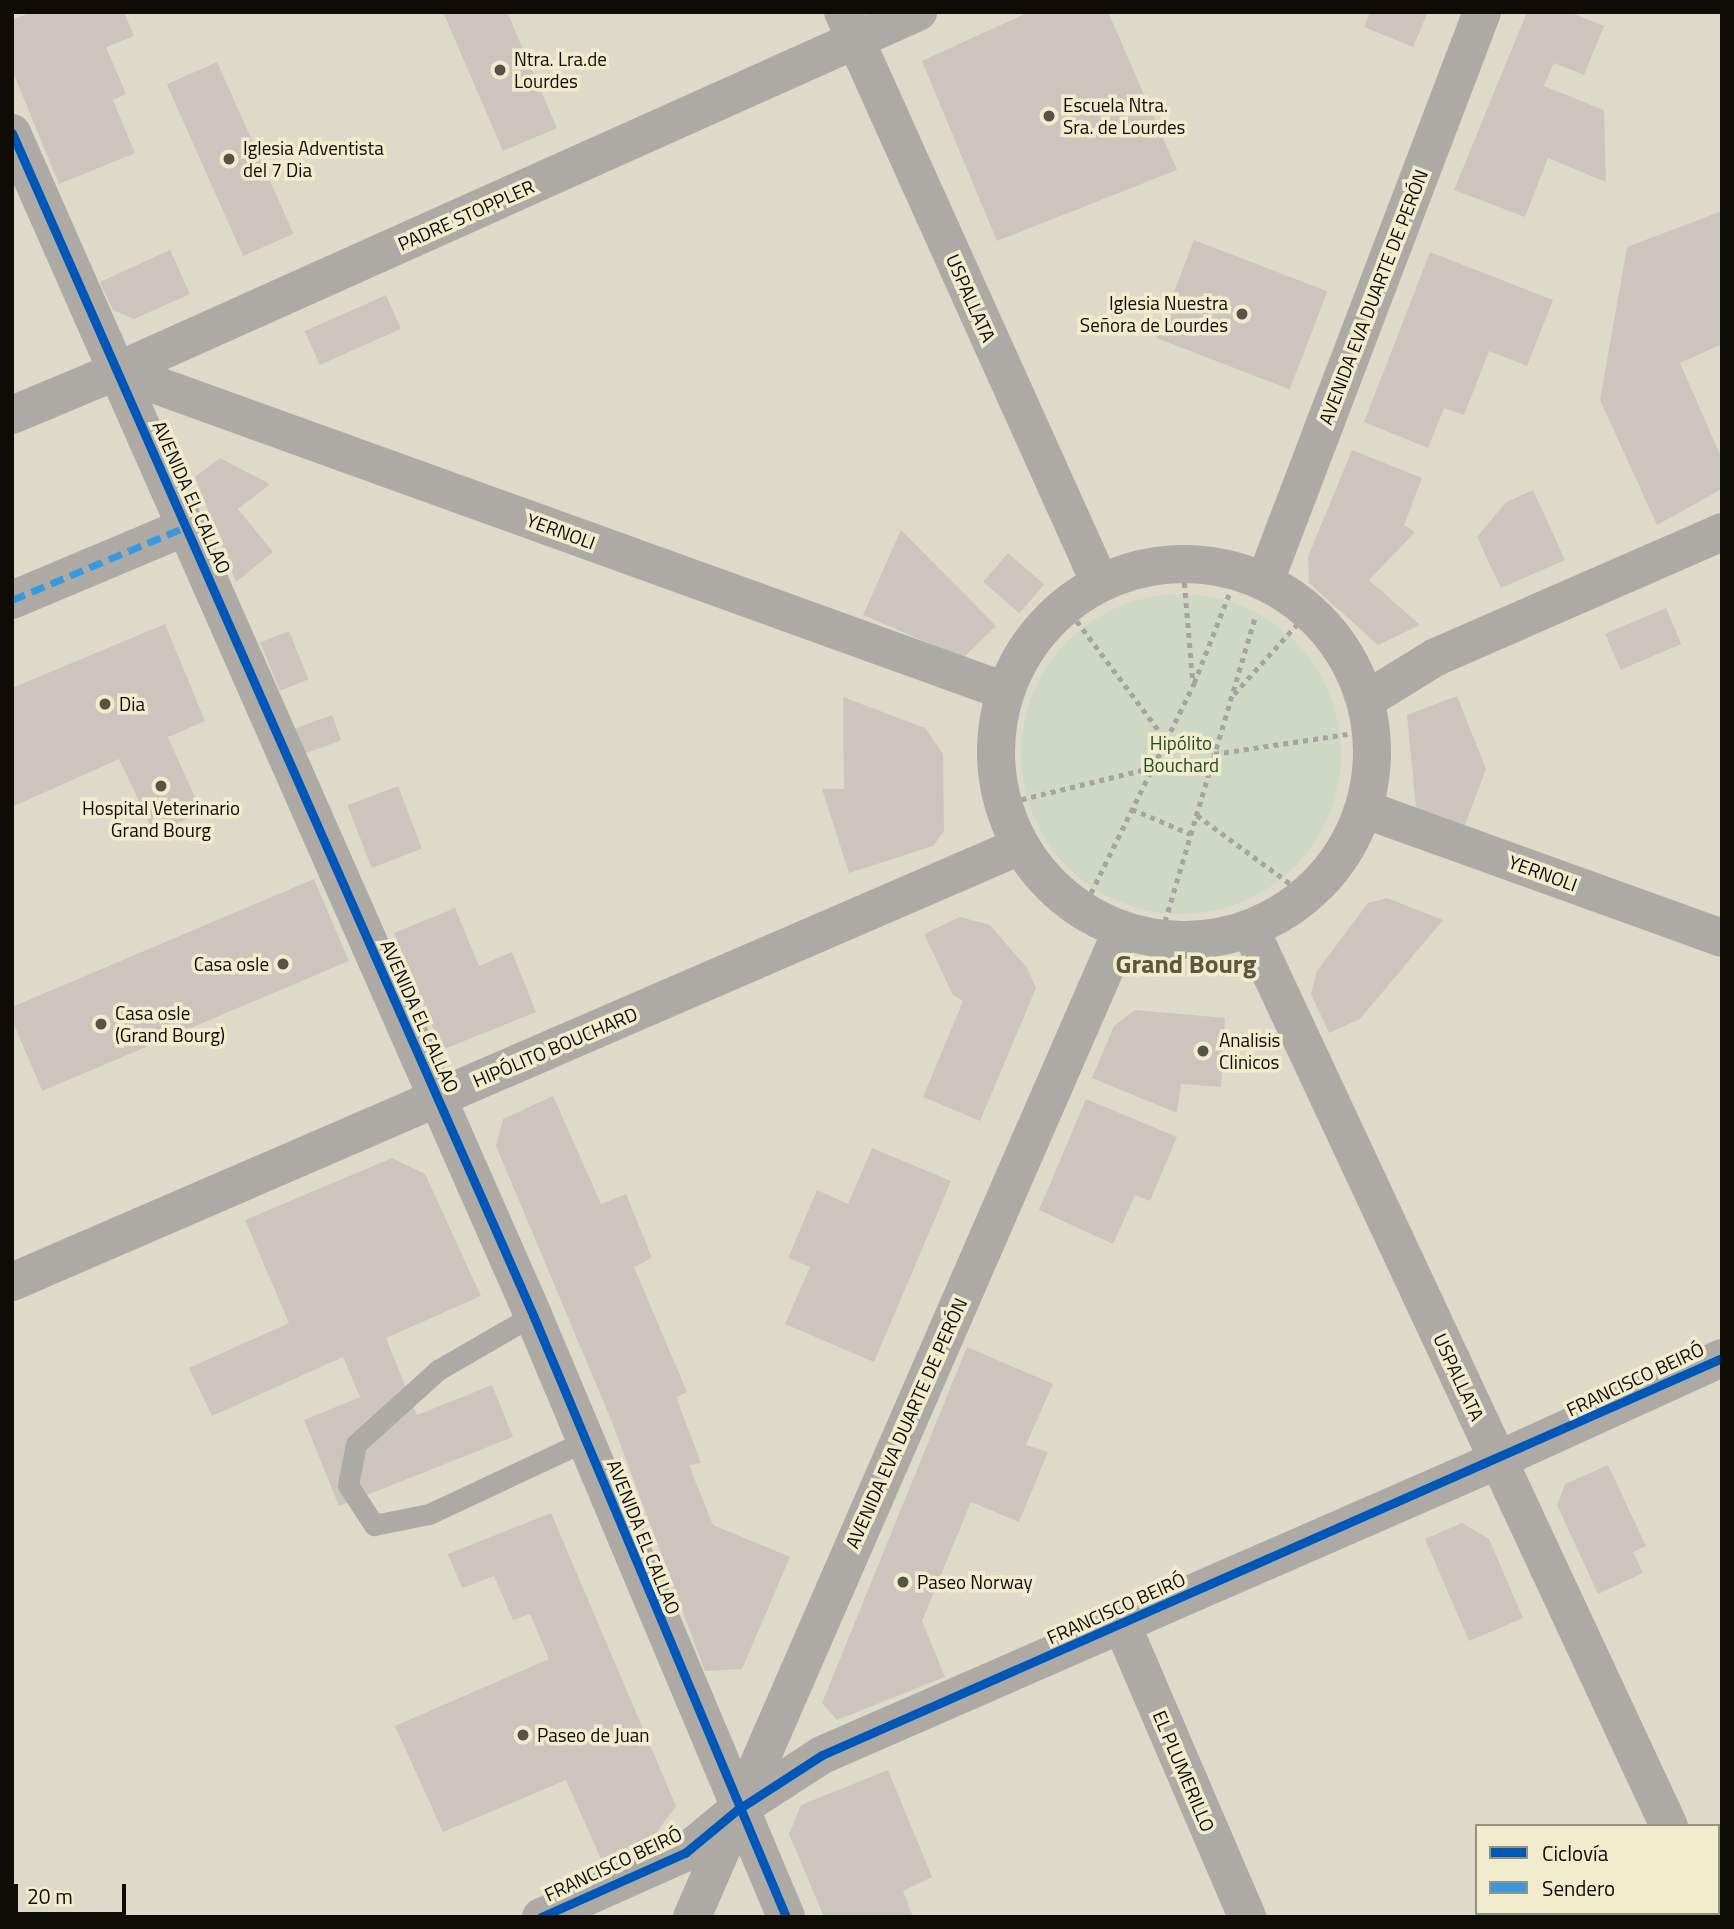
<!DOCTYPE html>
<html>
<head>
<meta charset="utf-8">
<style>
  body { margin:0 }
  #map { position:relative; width:1734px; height:1929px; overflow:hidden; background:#dddaca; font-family:"Titillium Web",sans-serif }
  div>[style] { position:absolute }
  .green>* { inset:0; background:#ced8c4 }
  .round { border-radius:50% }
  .building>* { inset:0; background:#cdc5bd; transform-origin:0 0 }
  .path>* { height:4.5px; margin-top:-2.25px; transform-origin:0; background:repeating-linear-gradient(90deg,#a7a49f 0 5px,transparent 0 10px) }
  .service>* { height:21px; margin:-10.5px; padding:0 10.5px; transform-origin:10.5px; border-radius:10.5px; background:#adaaa6 }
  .minor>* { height:38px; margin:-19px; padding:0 19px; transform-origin:19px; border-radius:19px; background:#adaaa6 }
  .tertiary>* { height:38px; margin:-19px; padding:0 19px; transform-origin:19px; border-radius:19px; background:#adaaa6 }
  .tertiary>.ring { margin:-19px; padding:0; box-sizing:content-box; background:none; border:38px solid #adaaa6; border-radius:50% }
  .quiet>* { height:7px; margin-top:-3.5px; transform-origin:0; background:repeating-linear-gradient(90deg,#3a99dd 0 14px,transparent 0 21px) }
  .cycleway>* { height:9px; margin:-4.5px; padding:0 4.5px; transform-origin:4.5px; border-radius:4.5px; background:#0057b8 }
  .dots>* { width:19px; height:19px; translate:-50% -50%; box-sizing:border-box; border:4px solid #f2eccf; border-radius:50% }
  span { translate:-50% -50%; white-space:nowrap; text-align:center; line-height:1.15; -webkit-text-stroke:7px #f2eccf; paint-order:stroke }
  .poi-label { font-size:19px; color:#0e0c04 }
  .left { translate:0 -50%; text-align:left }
  .right { translate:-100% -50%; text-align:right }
  .street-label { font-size:19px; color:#0e0c04 }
  .park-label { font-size:19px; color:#264c23 }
  .district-label { font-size:26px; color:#5c573d; font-weight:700 }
  .frame { position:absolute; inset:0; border:14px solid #0e0c04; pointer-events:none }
  .legend { position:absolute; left:1475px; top:1824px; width:245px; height:91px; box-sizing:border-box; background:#f2eccf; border:2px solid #97927e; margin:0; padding:9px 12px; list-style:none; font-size:21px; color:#0e0c04 }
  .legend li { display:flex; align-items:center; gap:14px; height:35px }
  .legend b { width:35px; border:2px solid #97927e }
  .scale { position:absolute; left:14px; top:1884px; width:112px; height:32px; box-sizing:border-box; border:4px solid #0e0c04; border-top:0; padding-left:9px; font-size:21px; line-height:24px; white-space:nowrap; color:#0e0c04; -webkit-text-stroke:5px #f2eccf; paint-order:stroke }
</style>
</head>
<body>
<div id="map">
  <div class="green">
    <i class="round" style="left:1021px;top:594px;width:320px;height:320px"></i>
  </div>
  <div class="building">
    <i style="clip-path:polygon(32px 12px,124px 12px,134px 36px,106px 47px,126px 94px,113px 100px,135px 153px,59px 184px,12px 70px,12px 20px)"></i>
    <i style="clip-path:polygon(443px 12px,507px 12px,557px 128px,503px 151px)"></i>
    <i style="clip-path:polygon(1029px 12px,1108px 12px,1177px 170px,997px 241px,922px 61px)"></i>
    <i style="clip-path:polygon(1370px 12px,1428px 12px,1413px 47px,1364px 27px)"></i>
    <i style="clip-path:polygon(1527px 12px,1569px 12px,1604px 26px,1584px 75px,1554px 63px,1544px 86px,1604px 110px,1606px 182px,1548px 158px,1525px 217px,1454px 190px)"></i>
    <i style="left:217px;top:62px;width:188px;height:55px;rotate:66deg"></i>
    <i style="clip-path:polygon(1722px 211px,1722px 344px,1680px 363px,1722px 459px,1722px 489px,1657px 525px,1600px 400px,1627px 247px)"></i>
    <i style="left:1194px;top:240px;width:143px;height:105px;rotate:21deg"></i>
    <i style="clip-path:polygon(170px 250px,190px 294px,134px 319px,113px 310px,100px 282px)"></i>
    <i style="clip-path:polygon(1430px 252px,1553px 300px,1527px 366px,1489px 351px,1464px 415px,1444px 408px,1428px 448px,1364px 422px)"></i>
    <i style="left:386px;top:295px;width:37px;height:89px;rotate:66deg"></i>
    <i style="clip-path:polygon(1352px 450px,1422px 478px,1404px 525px,1415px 532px,1369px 580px,1420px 625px,1378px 645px,1309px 583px,1308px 557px)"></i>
    <i style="clip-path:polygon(220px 458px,270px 484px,238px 509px,273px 552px,236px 582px,195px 477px)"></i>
    <i style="clip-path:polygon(1533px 490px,1565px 560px,1501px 588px,1477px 537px,1505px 503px)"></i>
    <i style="clip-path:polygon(901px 530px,996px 626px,963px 658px,863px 615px)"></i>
    <i style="left:1008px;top:553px;width:48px;height:38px;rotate:41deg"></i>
    <i style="left:1666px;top:608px;width:39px;height:66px;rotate:67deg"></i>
    <i style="clip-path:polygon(165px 624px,205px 721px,168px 737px,202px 813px,154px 833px,119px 759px,12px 807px,12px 688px)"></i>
    <i style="left:289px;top:631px;width:52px;height:31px;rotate:68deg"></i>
    <i style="clip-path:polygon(1457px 696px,1486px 769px,1461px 835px,1417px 818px,1407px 715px)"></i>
    <i style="clip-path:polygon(843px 697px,925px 728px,943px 754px,944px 831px,933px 846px,849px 873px,822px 789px,844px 789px)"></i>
    <i style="left:332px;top:715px;width:27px;height:47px;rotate:70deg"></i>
    <i style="left:398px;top:786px;width:67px;height:54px;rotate:69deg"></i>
    <i style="left:314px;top:879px;width:89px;height:333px;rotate:67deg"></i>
    <i style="clip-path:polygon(1387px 898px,1443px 920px,1360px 1019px,1329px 1033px,1311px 994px,1317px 971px,1368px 903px)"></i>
    <i style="clip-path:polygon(455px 908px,479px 966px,512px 952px,536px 1012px,442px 1050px,394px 933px)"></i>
    <i style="clip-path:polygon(960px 917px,990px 925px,1027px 968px,1036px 988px,980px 1121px,923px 1097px,963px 1001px,953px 995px,924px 934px)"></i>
    <i style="clip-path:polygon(1135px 1010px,1225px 1018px,1221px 1087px,1181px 1084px,1177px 1113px,1092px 1078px,1114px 1026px)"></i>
    <i style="clip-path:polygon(553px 1096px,601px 1204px,626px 1194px,652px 1258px,634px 1267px,687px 1392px,676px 1397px,701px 1463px,689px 1465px,713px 1525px,790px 1557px,742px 1669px,705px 1671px,612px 1422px,496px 1146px,503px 1119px)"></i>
    <i style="clip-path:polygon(1086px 1099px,1177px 1137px,1150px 1201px,1135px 1195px,1113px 1244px,1039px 1210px)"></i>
    <i style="clip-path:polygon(872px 1148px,951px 1181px,874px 1362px,785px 1324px,810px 1267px,788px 1258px,817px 1190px,848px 1204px)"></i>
    <i style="clip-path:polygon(392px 1158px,425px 1174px,481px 1296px,386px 1338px,417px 1415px,492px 1385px,513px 1437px,339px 1506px,304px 1420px,360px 1397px,343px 1357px,212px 1416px,189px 1368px,289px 1323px,245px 1220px)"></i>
    <i style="clip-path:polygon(967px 1347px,1053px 1384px,1026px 1445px,1048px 1452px,1019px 1522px,971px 1502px,922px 1621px,945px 1677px,837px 1720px,822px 1703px)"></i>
    <i style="clip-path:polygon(1608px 1465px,1646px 1546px,1633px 1552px,1643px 1573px,1598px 1594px,1557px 1505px,1565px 1484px)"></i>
    <i style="clip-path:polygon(551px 1513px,676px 1806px,653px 1837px,601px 1859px,566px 1780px,443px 1832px,395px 1726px,549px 1659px,530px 1614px,513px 1620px,494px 1576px,462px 1588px,448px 1554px)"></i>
    <i style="clip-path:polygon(1462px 1523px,1489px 1539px,1523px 1618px,1469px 1641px,1425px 1539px)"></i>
    <i style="clip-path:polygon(888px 1770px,932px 1877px,903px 1891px,913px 1917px,824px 1917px,789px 1834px,801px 1805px)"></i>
  </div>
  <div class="path">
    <i style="left:1183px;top:563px;width:119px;rotate:85.2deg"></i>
    <i style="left:1065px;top:605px;width:169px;rotate:53.2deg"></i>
    <i style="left:1234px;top:694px;width:112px;rotate:-47.9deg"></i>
    <i style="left:1214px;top:754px;width:135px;rotate:-8.5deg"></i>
    <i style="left:1002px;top:804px;width:153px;rotate:-13.6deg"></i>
    <i style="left:1132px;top:809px;width:64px;rotate:23deg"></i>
    <i style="left:1197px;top:815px;width:137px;rotate:36.4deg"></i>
    <i style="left:1082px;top:911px;width:254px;rotate:-63.8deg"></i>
    <i style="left:1194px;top:683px;width:96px;rotate:-68.5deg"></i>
    <i style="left:1162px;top:931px;width:327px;rotate:-73.5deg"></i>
  </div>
  <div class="service">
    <i style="left:533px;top:1315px;width:110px;rotate:149.9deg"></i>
    <i style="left:438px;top:1370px;width:110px;rotate:137.9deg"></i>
    <i style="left:356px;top:1444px;width:42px;rotate:101deg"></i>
    <i style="left:348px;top:1485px;width:48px;rotate:57deg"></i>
    <i style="left:374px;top:1525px;width:56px;rotate:-11.3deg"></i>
    <i style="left:429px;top:1514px;width:172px;rotate:-25.1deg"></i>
  </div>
  <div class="minor">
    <i style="left:843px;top:12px;width:626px;rotate:65.77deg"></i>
    <i style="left:12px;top:415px;width:114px;rotate:-22.7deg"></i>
    <i style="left:12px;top:600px;width:189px;rotate:-22.8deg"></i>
    <i style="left:1366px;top:700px;width:82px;rotate:-31.6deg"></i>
    <i style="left:1436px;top:657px;width:312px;rotate:-23.6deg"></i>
    <i style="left:1364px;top:809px;width:381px;rotate:19.8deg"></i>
    <i style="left:12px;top:1282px;width:1098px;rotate:-23.39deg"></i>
    <i style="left:1669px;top:1826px;width:404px;rotate:-115deg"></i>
    <i style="left:1498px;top:1460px;width:246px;rotate:-24.5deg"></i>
    <i style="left:1710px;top:1913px;width:4px;rotate:63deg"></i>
    <i style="left:692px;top:1917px;width:1077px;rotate:-66.46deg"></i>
  </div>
  <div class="tertiary">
    <i style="left:12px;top:133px;width:1292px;rotate:66.21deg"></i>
    <i style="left:533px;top:1315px;width:653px;rotate:67.2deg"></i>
    <i style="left:117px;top:371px;width:944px;rotate:19.82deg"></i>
    <i style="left:117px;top:371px;width:878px;rotate:-24.14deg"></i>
    <i class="ring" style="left:996px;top:564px;width:338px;height:338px"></i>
    <i style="left:1265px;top:581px;width:609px;rotate:-69.12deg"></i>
    <i style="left:1122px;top:1625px;width:318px;rotate:66.8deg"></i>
    <i style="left:541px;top:1917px;width:158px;rotate:-24deg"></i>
    <i style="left:685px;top:1853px;width:67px;rotate:-39.6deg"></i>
    <i style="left:737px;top:1810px;width:101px;rotate:-32.9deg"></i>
    <i style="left:822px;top:1755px;width:738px;rotate:-23.58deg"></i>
    <i style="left:1498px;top:1460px;width:586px;rotate:-115.03deg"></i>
  </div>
  <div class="quiet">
    <i style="left:12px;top:600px;width:189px;rotate:-22.8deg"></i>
  </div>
  <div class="cycleway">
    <i style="left:12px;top:133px;width:1292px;rotate:66.21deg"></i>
    <i style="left:533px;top:1315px;width:653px;rotate:67.2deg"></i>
    <i style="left:541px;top:1917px;width:158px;rotate:-24deg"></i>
    <i style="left:685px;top:1853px;width:67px;rotate:-39.6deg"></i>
    <i style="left:737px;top:1810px;width:101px;rotate:-32.9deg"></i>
    <i style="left:822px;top:1755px;width:984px;rotate:-23.8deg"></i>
  </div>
  <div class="dots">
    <i style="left:500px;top:70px;background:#565449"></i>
    <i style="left:1049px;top:116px;background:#565449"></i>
    <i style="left:229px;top:159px;background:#565449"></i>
    <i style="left:1242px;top:314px;background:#565449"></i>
    <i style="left:105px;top:704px;background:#565449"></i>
    <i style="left:161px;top:786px;background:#565449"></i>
    <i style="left:283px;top:964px;background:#565449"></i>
    <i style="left:101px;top:1024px;background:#565449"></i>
    <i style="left:1203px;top:1051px;background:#565449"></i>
    <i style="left:903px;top:1582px;background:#565449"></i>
    <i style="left:523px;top:1735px;background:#565449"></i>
  </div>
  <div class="poi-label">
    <span class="left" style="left:514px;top:70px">Ntra. Lra.de<br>Lourdes</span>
    <span class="left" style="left:1063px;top:116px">Escuela Ntra.<br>Sra. de Lourdes</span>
    <span class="left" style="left:243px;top:159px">Iglesia Adventista<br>del 7 Dia</span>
    <span class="right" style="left:1228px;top:314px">Iglesia Nuestra<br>Señora de Lourdes</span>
    <span class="left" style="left:119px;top:704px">Dia</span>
    <span style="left:161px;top:819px">Hospital Veterinario<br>Grand Bourg</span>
    <span class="right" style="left:269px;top:964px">Casa osle</span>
    <span class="left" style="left:115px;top:1024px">Casa osle<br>(Grand Bourg)</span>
    <span class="left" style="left:1219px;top:1051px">Analisis<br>Clinicos</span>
    <span class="left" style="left:917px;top:1582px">Paseo Norway</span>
    <span class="left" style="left:537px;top:1735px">Paseo de Juan</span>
  </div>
  <div class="street-label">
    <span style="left:466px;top:215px;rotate:-24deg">PADRE STOPPLER</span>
    <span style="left:1373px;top:297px;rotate:-69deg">AVENIDA EVA DUARTE DE PERÓN</span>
    <span style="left:971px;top:298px;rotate:66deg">USPALLATA</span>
    <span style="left:192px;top:497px;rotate:66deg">AVENIDA EL CALLAO</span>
    <span style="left:561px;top:531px;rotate:20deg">YERNOLI</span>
    <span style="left:1543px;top:873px;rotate:20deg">YERNOLI</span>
    <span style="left:420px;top:1016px;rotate:66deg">AVENIDA EL CALLAO</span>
    <span style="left:555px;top:1047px;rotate:-23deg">HIPÓLITO BOUCHARD</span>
    <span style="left:1459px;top:1377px;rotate:65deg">USPALLATA</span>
    <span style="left:1635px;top:1379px;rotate:-25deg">FRANCISCO BEIRÓ</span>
    <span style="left:906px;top:1423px;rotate:-66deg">AVENIDA EVA DUARTE DE PERÓN</span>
    <span style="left:644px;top:1537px;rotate:68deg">AVENIDA EL CALLAO</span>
    <span style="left:1116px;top:1608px;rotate:-24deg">FRANCISCO BEIRÓ</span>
    <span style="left:1184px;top:1771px;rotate:67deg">EL PLUMERILLO</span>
    <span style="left:613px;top:1864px;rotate:-25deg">FRANCISCO BEIRÓ</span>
  </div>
  <div class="park-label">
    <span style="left:1181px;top:754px">Hipólito<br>Bouchard</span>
  </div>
  <div class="district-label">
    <span style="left:1186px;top:964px">Grand Bourg</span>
  </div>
  <div class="frame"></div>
  <ul class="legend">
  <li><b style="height:9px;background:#0057b8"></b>Ciclovía</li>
  <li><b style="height:9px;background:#3a99dd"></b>Sendero</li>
  </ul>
  <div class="scale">20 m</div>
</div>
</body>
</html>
